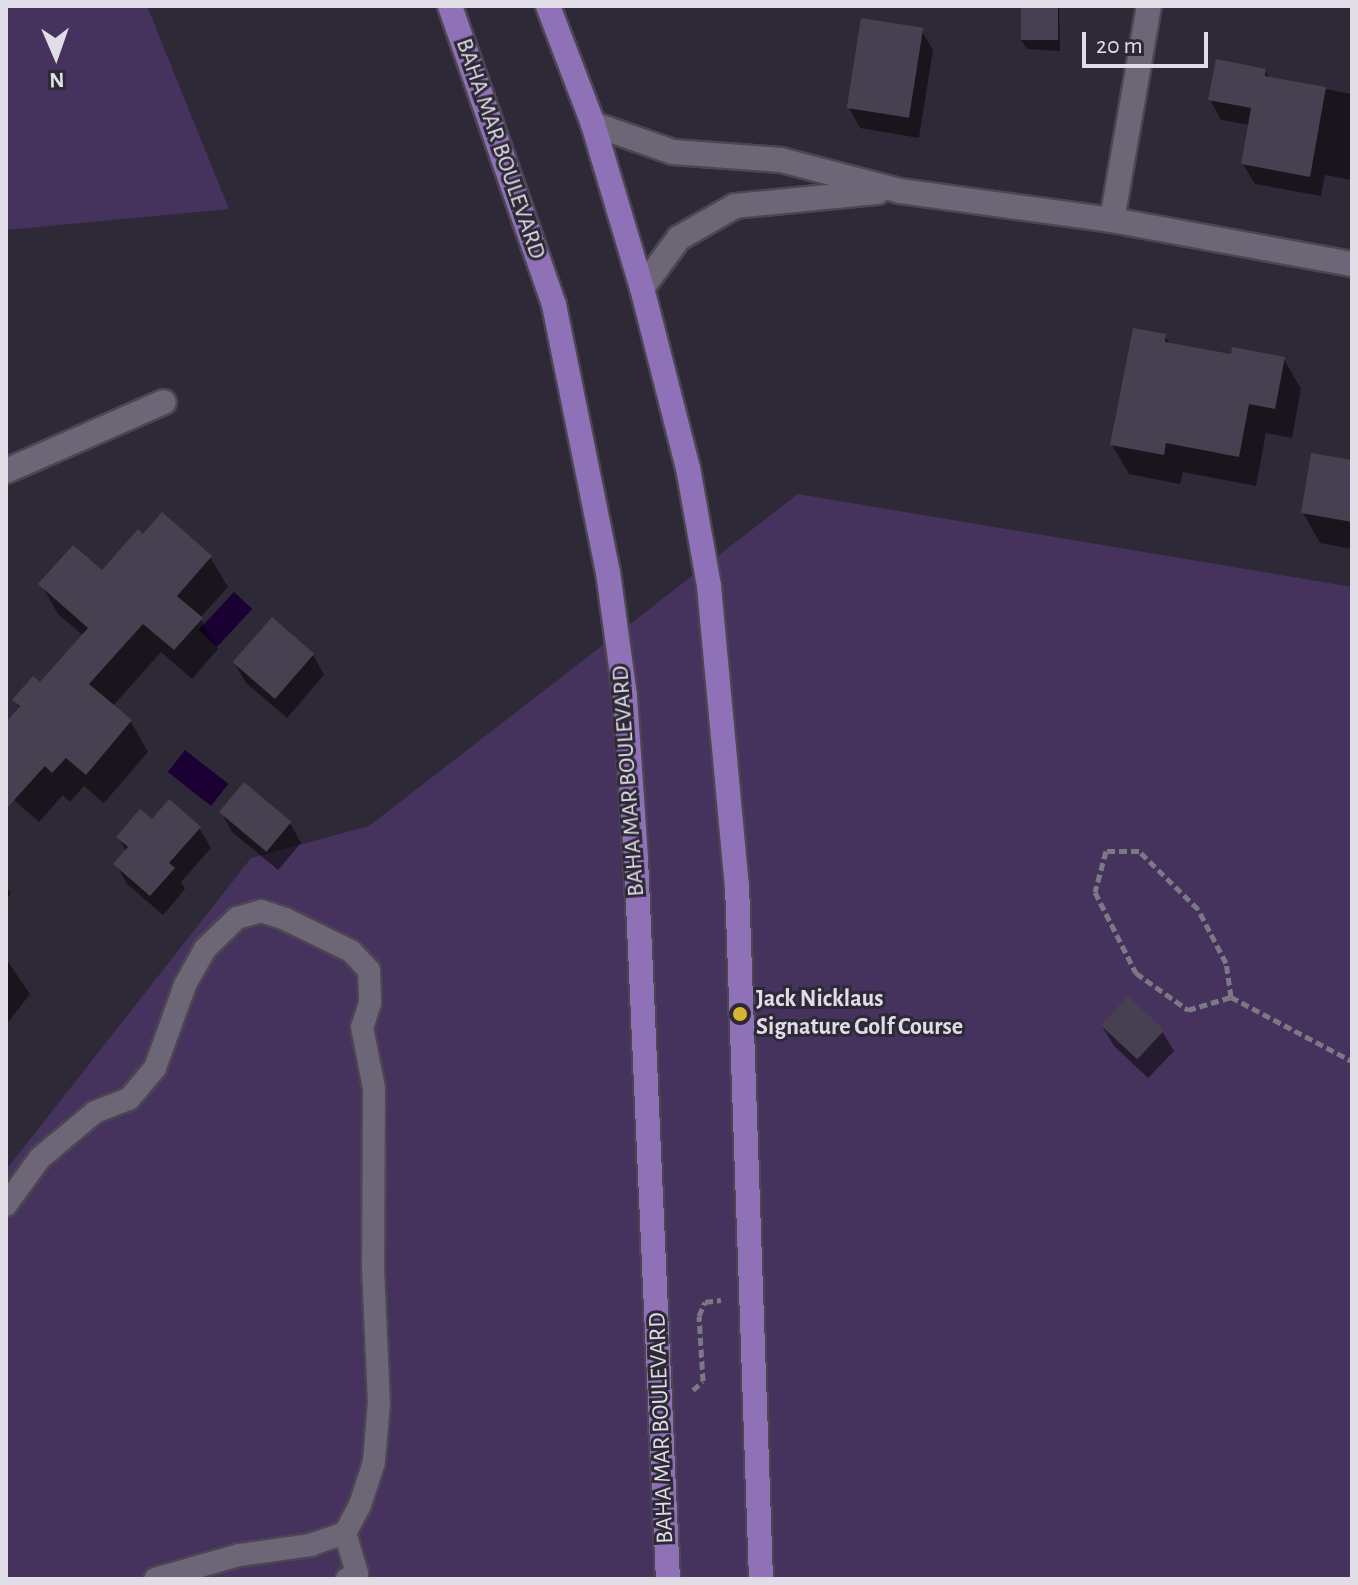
<!DOCTYPE html>
<html>
<head>
<meta charset="utf-8">
<style>
  body { margin:0 }
  #map { position:relative; width:1358px; height:1585px; overflow:hidden; background:#2e2937; font-family:"Alegreya Sans",sans-serif }
  div>[style] { position:absolute }
  .green>* { inset:0; background:#45335d }
  .water>* { inset:0; background:#1b0033; transform-origin:0 0 }
  .shadow>* { inset:0; background:#0007 }
  .building>* { inset:0; background:#464050; transform-origin:0 0 }
  .path>* { height:5px; margin-top:-2.5px; transform-origin:0; background:repeating-linear-gradient(90deg,#7c7884 0 8px,transparent 0 12px) }
  .roads { filter:drop-shadow(2px 0 #4b4652) drop-shadow(-2px 0 #4b4652) drop-shadow(0 2px #4b4652) drop-shadow(0 -2px #4b4652) }
  .service>* { height:22px; margin:-11px; padding:0 11px; transform-origin:11px; border-radius:11px; background:#6c6677 }
  .minor>* { height:24px; margin:-12px; padding:0 12px; transform-origin:12px; border-radius:12px; background:#6c6677 }
  .primary>* { height:24px; margin:-12px; padding:0 12px; transform-origin:12px; border-radius:12px; background:#8f71b7 }
  .dots>* { width:22px; height:22px; translate:-50% -50%; box-sizing:border-box; border:4px solid #2e2937; border-radius:50% }
  span { translate:-50% -50%; white-space:nowrap; text-align:center; line-height:1.15; -webkit-text-stroke:6px #2e2937; paint-order:stroke }
  .street-label { font-size:24px; color:#e1dde7 }
  .poi-label { font-size:24px; color:#e1dde7; font-weight:700 }
  .left { translate:0 -50%; text-align:left }
  .frame { position:absolute; inset:0; border:8px solid #e1dde7; pointer-events:none }
  .north { position:absolute; left:16px; top:16px; width:80px; height:80px; -webkit-text-stroke:6px #2e2937; paint-order:stroke; rotate:178deg; font-size:22px; font-weight:700; line-height:32px; text-align:center; color:#e1dde7 }
  .north::after { content:''; display:block; margin:auto; width:28px; height:36px; background:#e1dde7; clip-path:polygon(50% 0,100% 100%,50% 72%,0 100%) }
  .scale { position:absolute; left:1082px; top:32px; width:126px; height:36px; box-sizing:border-box; border:4px solid #e1dde7; border-top:0; padding-left:10px; font-size:24px; line-height:28px; white-space:nowrap; color:#e1dde7; -webkit-text-stroke:6px #2e2937; paint-order:stroke }
</style>
</head>
<body>
<div id="map">
  <div class="green">
    <i style="clip-path:polygon(6px 6px,147px 6px,229px 209px,6px 230px)"></i>
    <i style="clip-path:polygon(798px 494px,1352px 587px,1352px 1579px,6px 1579px,6px 1170px,251px 858px,369px 826px)"></i>
  </div>
  <div class="water">
    <i style="left:234px;top:592px;width:25px;height:52px;rotate:43deg"></i>
    <i style="left:185px;top:750px;width:55px;height:28px;rotate:38deg"></i>
  </div>
  <div class="shadow">
    <i style="clip-path:polygon(1023px 6px,1059px 6px,1060px 51px,1027px 49px,1021px 40px)"></i>
    <i style="clip-path:polygon(921px 30px,933px 50px,919px 138px,860px 128px,849px 108px)"></i>
    <i style="clip-path:polygon(1265px 70px,1270px 79px,1352px 94px,1352px 180px,1325px 175px,1321px 196px,1255px 184px,1243px 164px,1250px 125px,1221px 120px,1210px 100px)"></i>
    <i style="clip-path:polygon(1165px 336px,1170px 345px,1232px 356px,1284px 359px,1301px 389px,1292px 438px,1266px 433px,1256px 486px,1183px 472px,1180px 484px,1129px 474px,1112px 445px)"></i>
    <i style="clip-path:polygon(1352px 462px,1352px 549px,1320px 543px,1303px 513px)"></i>
    <i style="clip-path:polygon(143px 537px,210px 557px,228px 587px,200px 618px,218px 649px,192px 679px,161px 652px,113px 706px,131px 722px,148px 752px,104px 803px,84px 786px,70px 802px,63px 795px,39px 822px,6px 793px,6px 725px,20px 709px,14px 700px,41px 685px,84px 636px,58px 614px,41px 584px,102px 573px)"></i>
    <i style="clip-path:polygon(313px 655px,324px 675px,287px 718px,246px 683px,234px 663px)"></i>
    <i style="clip-path:polygon(221px 812px,290px 823px,301px 843px,278px 870px,232px 832px)"></i>
    <i style="clip-path:polygon(152px 822px,199px 828px,211px 848px,181px 882px,185px 889px,163px 915px,127px 884px,116px 864px,127px 852px,118px 837px)"></i>
    <i style="clip-path:polygon(6px 884px,11px 894px,6px 900px)"></i>
    <i style="clip-path:polygon(6px 959px,30px 994px,6px 1025px)"></i>
    <i style="clip-path:polygon(1102px 1026px,1162px 1031px,1174px 1051px,1148px 1078px,1114px 1046px)"></i>
  </div>
  <div class="building">
    <i style="left:1021px;top:6px;width:37px;height:34px"></i>
    <i style="left:861px;top:18px;width:63px;height:91px;rotate:9deg"></i>
    <i style="clip-path:polygon(1216px 59px,1266px 69px,1265px 76px,1326px 87px,1310px 177px,1241px 164px,1251px 108px,1208px 100px)"></i>
    <i style="clip-path:polygon(1133px 328px,1166px 334px,1165px 342px,1231px 354px,1232px 347px,1285px 357px,1275px 409px,1249px 404px,1239px 457px,1166px 443px,1164px 455px,1110px 445px)"></i>
    <i style="clip-path:polygon(1311px 453px,1352px 460px,1352px 522px,1301px 513px)"></i>
    <i style="clip-path:polygon(162px 512px,212px 556px,177px 596px,203px 618px,174px 650px,143px 624px,89px 684px,132px 720px,86px 775px,66px 758px,52px 773px,45px 766px,6px 809px,6px 722px,20px 706px,12px 700px,33px 676px,40px 682px,88px 628px,38px 584px,73px 545px,102px 570px,138px 529px,143px 534px)"></i>
    <i style="left:272px;top:617px;width:56px;height:60px;rotate:41deg"></i>
    <i style="left:244px;top:782px;width:62px;height:39px;rotate:40deg"></i>
    <i style="clip-path:polygon(169px 799px,201px 827px,169px 863px,175px 868px,150px 896px,113px 864px,128px 847px,116px 837px,140px 809px,152px 819px)"></i>
    <i style="left:1128px;top:996px;width:50px;height:40px;rotate:43deg"></i>
  </div>
  <div class="path">
    <i style="left:1231px;top:997px;width:34px;rotate:-98deg"></i>
    <i style="left:1226px;top:963px;width:61px;rotate:-117.4deg"></i>
    <i style="left:1198px;top:909px;width:83px;rotate:-135.5deg"></i>
    <i style="left:1139px;top:851px;width:33px;rotate:180deg"></i>
    <i style="left:1106px;top:851px;width:42px;rotate:105deg"></i>
    <i style="left:1095px;top:892px;width:91px;rotate:63.2deg"></i>
    <i style="left:1136px;top:973px;width:64px;rotate:35.4deg"></i>
    <i style="left:1188px;top:1010px;width:45px;rotate:-16.8deg"></i>
    <i style="left:1231px;top:997px;width:137px;rotate:27.9deg"></i>
    <i style="left:693px;top:1390px;width:13px;rotate:-42deg"></i>
    <i style="left:703px;top:1381px;width:65px;rotate:-93.5deg"></i>
    <i style="left:699px;top:1316px;width:15px;rotate:-67deg"></i>
    <i style="left:705px;top:1302px;width:16px;rotate:-7deg"></i>
  </div>
  <div class="roads">
    <div class="service">
      <i style="left:6px;top:1205px;width:58px;rotate:-54.1deg"></i>
      <i style="left:40px;top:1158px;width:72px;rotate:-39.9deg"></i>
      <i style="left:95px;top:1112px;width:36px;rotate:-21deg"></i>
      <i style="left:129px;top:1099px;width:40px;rotate:-50deg"></i>
      <i style="left:155px;top:1068px;width:88px;rotate:-70.1deg"></i>
      <i style="left:185px;top:985px;width:41px;rotate:-60.9deg"></i>
      <i style="left:205px;top:949px;width:45px;rotate:-44.1deg"></i>
      <i style="left:237px;top:918px;width:25px;rotate:-16deg"></i>
      <i style="left:261px;top:911px;width:25px;rotate:18deg"></i>
      <i style="left:285px;top:919px;width:73px;rotate:25.9deg"></i>
      <i style="left:351px;top:951px;width:26px;rotate:47deg"></i>
      <i style="left:369px;top:970px;width:33px;rotate:88deg"></i>
      <i style="left:370px;top:1003px;width:25px;rotate:108deg"></i>
      <i style="left:362px;top:1027px;width:62px;rotate:78.9deg"></i>
      <i style="left:374px;top:1088px;width:179px;rotate:90.3deg"></i>
      <i style="left:373px;top:1267px;width:135px;rotate:87.5deg"></i>
      <i style="left:379px;top:1402px;width:60px;rotate:94.8deg"></i>
      <i style="left:374px;top:1462px;width:45px;rotate:108deg"></i>
      <i style="left:360px;top:1505px;width:32px;rotate:118deg"></i>
      <i style="left:345px;top:1533px;width:36px;rotate:161deg"></i>
      <i style="left:311px;top:1545px;width:73px;rotate:172.1deg"></i>
      <i style="left:239px;top:1555px;width:87px;rotate:164.1deg"></i>
      <i style="left:345px;top:1533px;width:42px;rotate:73.3deg"></i>
      <i style="left:357px;top:1573px;width:12px;rotate:149deg"></i>
    </div>
    <div class="minor">
      <i style="left:593px;top:124px;width:85px;rotate:19.3deg"></i>
      <i style="left:673px;top:152px;width:108px;rotate:4.2deg"></i>
      <i style="left:781px;top:160px;width:123px;rotate:14.6deg"></i>
      <i style="left:900px;top:191px;width:214px;rotate:7.8deg"></i>
      <i style="left:1112px;top:220px;width:244px;rotate:10.4deg"></i>
      <i style="left:1112px;top:220px;width:217px;rotate:-80.2deg"></i>
      <i style="left:642px;top:288px;width:62px;rotate:-53.5deg"></i>
      <i style="left:679px;top:238px;width:64px;rotate:-29.7deg"></i>
      <i style="left:735px;top:206px;width:143px;rotate:-5.6deg"></i>
      <i style="left:6px;top:471px;width:172px;rotate:-23.6deg"></i>
    </div>
    <div class="primary">
      <i style="left:450px;top:6px;width:317px;rotate:70.8deg"></i>
      <i style="left:554px;top:305px;width:272px;rotate:78.6deg"></i>
      <i style="left:608px;top:572px;width:125px;rotate:82.2deg"></i>
      <i style="left:625px;top:696px;width:163px;rotate:86.1deg"></i>
      <i style="left:636px;top:859px;width:721px;rotate:87.46deg"></i>
      <i style="left:548px;top:6px;width:126px;rotate:69.1deg"></i>
      <i style="left:593px;top:124px;width:171px;rotate:73.4deg"></i>
      <i style="left:642px;top:288px;width:186px;rotate:75.7deg"></i>
      <i style="left:688px;top:468px;width:120px;rotate:79.9deg"></i>
      <i style="left:709px;top:586px;width:300px;rotate:84.7deg"></i>
      <i style="left:737px;top:885px;width:694px;rotate:88.02deg"></i>
    </div>
  </div>
  <div class="dots">
    <i style="left:740px;top:1014px;background:#d8b434"></i>
  </div>
  <div class="street-label">
    <span style="left:500px;top:149px;rotate:71deg">BAHA MAR BOULEVARD</span>
    <span style="left:629px;top:781px;rotate:-94deg">BAHA MAR BOULEVARD</span>
    <span style="left:662px;top:1428px;rotate:-92deg">BAHA MAR BOULEVARD</span>
  </div>
  <div class="poi-label">
    <span class="left" style="left:756px;top:1014px">Jack Nicklaus<br>Signature Golf Course</span>
  </div>
  <div class="frame"></div>
  <div class="north">N</div>
  <div class="scale">20 m</div>
</div>
</body>
</html>
